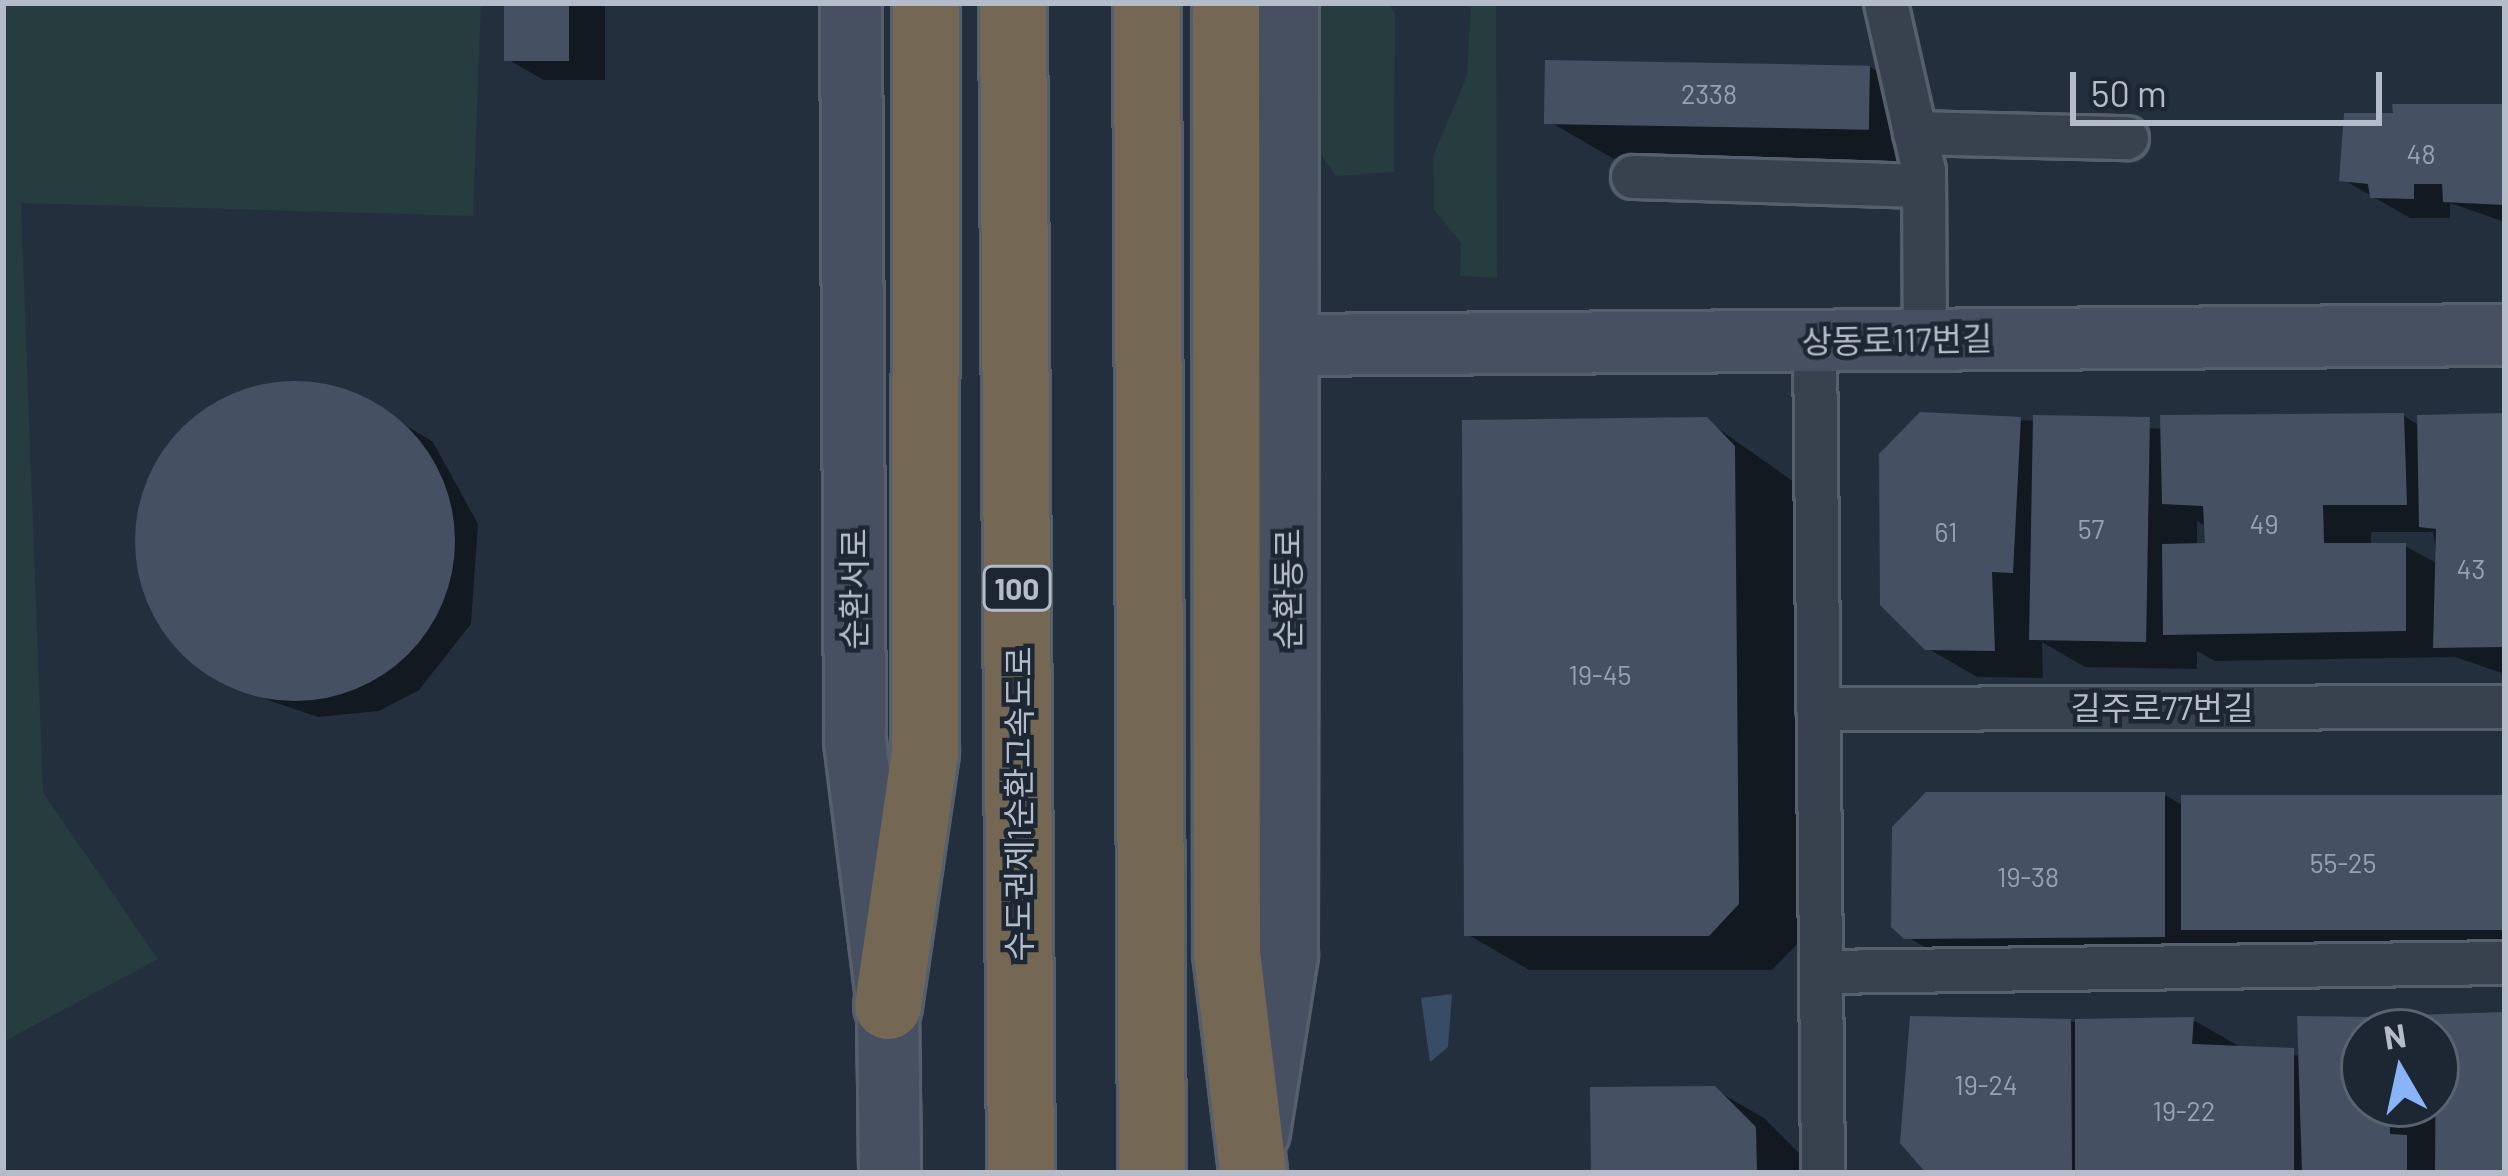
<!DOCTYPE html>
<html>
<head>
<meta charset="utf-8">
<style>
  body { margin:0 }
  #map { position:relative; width:2508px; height:1176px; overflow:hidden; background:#242f3e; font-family:Barlow,"Noto Sans KR",sans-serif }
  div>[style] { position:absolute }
  .green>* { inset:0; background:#263c3f }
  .water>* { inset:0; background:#394c67 }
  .shadow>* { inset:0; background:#0007 }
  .building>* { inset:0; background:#455162; transform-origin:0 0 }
  .round { border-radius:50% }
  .roads { filter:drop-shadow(3px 0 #565f6c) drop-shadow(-3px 0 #565f6c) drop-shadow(0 3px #565f6c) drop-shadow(0 -3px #565f6c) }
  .street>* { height:42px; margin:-21px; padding:0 21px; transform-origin:21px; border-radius:21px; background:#38414e }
  .secondary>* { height:60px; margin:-30px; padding:0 30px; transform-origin:30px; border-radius:30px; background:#465061 }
  .highway>* { height:66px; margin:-33px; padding:0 33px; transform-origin:33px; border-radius:33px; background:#746855 }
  span { translate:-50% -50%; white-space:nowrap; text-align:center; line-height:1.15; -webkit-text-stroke:9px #1d2633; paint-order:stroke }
  .number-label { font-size:27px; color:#98a1af }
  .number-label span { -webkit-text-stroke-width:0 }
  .shield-label span { padding:3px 9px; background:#1d2633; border:3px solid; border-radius:9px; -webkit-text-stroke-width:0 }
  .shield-label { font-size:30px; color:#b4bcc9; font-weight:700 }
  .street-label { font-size:33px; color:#b4bcc9 }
  .frame { position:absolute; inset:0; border:6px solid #b4bcc9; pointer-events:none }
  .north { position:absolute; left:2340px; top:1008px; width:120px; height:120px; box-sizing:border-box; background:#1d2633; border:3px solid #59626f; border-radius:50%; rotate:351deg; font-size:33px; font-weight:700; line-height:48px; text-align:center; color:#b4bcc9 }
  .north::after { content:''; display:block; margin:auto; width:42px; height:54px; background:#8ab4f8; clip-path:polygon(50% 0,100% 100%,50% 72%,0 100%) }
  .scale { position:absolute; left:2070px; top:72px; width:312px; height:54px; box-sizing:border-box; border:6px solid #b4bcc9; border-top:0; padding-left:15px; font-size:36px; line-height:42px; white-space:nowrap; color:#b4bcc9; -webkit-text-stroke:9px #1d2633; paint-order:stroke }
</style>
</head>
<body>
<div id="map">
  <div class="green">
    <i style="clip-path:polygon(3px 3px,481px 3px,473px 216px,21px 203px,43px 793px,158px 959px,3px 1042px)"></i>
    <i style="clip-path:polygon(1320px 3px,1389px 3px,1395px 14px,1394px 172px,1336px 176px,1320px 153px)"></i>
    <i style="clip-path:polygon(1471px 3px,1496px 3px,1497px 278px,1460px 276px,1461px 243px,1434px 210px,1433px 156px,1467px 76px)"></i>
  </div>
  <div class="water">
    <i style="clip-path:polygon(1452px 994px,1448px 1047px,1430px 1062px,1421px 998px)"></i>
  </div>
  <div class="shadow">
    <i style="clip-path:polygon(507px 3px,605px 3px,605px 80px,544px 80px,507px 59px)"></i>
    <i style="clip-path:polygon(1870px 67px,1934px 104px,1935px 168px,1614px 159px,1550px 122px)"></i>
    <i style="clip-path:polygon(2505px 107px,2505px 222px,2450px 203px,2450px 218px,2410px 218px,2342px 179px)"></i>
    <i style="clip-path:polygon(299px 382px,355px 394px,433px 442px,478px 524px,471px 624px,419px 690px,379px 711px,318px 717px,233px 688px,203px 671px,145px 583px,139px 542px,167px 445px,206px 409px)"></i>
    <i style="clip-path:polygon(evenodd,2404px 416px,2420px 426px,2505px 416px,2505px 674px,2455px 657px,2215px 661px,2197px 651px,2197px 669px,2085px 667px,2042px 642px,2043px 678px,1977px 677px,1927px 648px,2020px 420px,2163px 429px,2404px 416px,2197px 521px,2207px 527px,2208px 546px,2197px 546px,2197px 521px,2404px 416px,2371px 532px,2433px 532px,2438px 564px,2405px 546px,2371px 546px,2371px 532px)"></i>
    <i style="clip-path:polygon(1706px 420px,1797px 484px,1801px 940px,1772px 970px,1529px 970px,1467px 934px)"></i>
    <i style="clip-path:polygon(2165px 795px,2184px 806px,2503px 796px,2505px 965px,2248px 965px,2213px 945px,2213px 964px,1956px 965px,1906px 936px)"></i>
    <i style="clip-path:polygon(2505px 1015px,2505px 1173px,1930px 1173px,2070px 1022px,2193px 1020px,2244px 1049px,2301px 1056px,2372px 1020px,2392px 1032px,2364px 1032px,2364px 1104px,2436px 1104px,2436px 1032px,2418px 1032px)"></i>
    <i style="clip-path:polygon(1714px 1089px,1764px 1118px,1804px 1158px,1804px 1173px,1594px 1173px)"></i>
  </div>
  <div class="building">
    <i style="left:504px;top:3px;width:65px;height:58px"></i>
    <i style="left:1545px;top:60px;width:325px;height:64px;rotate:1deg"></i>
    <i style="clip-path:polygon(2392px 104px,2505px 104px,2505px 205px,2443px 202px,2442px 184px,2414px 184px,2414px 199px,2370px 198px,2368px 184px,2339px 181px,2344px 113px,2393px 113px)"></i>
    <i class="round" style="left:135px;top:381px;width:320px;height:320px"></i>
    <i style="clip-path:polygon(1920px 412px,2021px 417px,2013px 573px,1992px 572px,1995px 651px,1925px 650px,1880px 605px,1879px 454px)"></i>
    <i style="clip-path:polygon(2404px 413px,2407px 505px,2323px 505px,2324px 543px,2406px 543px,2406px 631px,2163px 635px,2162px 544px,2205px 543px,2203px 506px,2162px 504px,2160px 415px)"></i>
    <i style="clip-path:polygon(2505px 413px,2505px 647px,2433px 648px,2436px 529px,2419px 527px,2417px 415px)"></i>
    <i style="left:2033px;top:415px;width:117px;height:225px;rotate:1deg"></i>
    <i style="clip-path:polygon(1707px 417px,1735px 446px,1739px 904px,1709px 936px,1464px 936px,1462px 420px)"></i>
    <i style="clip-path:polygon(1926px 792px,2165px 792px,2165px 937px,1904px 939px,1891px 927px,1892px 827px)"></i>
    <i style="left:2181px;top:795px;width:323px;height:135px"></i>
    <i style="clip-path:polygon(2505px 1012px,2505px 1173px,2435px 1173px,2436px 1032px,2415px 1032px,2414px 1015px)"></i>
    <i style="clip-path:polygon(1910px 1016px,2071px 1019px,2072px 1173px,1926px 1173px,1900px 1143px)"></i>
    <i style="clip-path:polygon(2297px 1016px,2372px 1017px,2364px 1104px,2389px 1104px,2390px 1134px,2407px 1135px,2407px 1173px,2302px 1173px)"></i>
    <i style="clip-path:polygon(2194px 1017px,2192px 1044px,2294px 1048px,2294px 1173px,2075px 1173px,2075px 1019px)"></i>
    <i style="clip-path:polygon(1715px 1086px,1756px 1127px,1757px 1173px,1591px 1173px,1590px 1087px)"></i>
  </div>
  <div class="roads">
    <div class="street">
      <i style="left:1886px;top:3px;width:172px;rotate:77.3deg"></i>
      <i style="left:1924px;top:171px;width:168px;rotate:89.7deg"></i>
      <i style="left:1915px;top:133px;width:212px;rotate:1.4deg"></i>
      <i style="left:1633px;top:177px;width:291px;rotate:1.8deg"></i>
      <i style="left:1815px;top:341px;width:832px;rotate:89.45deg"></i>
      <i style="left:1818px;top:709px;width:687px;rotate:-0.17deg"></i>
      <i style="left:1821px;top:972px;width:684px;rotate:-0.75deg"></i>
    </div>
    <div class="secondary">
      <i style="left:851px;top:3px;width:738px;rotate:89.69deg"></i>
      <i style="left:855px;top:741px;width:267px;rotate:82.9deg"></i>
      <i style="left:888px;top:1006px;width:167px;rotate:89.3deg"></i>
      <i style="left:1289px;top:345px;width:1216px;rotate:-0.47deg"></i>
      <i style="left:1259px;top:1132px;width:179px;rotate:-81deg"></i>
      <i style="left:1287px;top:955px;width:952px;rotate:-89.94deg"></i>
    </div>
    <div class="highway">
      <i style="left:1013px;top:3px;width:1170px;rotate:89.61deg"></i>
      <i style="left:1147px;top:3px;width:1170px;rotate:89.76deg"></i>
      <i style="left:1226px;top:3px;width:950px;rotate:89.94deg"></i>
      <i style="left:1227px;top:953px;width:221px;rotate:83.2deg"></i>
      <i style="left:888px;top:1006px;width:258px;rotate:-81.7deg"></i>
      <i style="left:925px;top:751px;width:748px;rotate:-89.92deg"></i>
    </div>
  </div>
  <div class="number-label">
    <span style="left:1709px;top:94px">2338</span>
    <span style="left:2421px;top:154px">48</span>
    <span style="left:2264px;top:524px">49</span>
    <span style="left:2091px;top:529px">57</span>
    <span style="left:1946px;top:532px">61</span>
    <span style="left:2471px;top:569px">43</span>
    <span style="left:1600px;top:675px">19-45</span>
    <span style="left:2343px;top:863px">55-25</span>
    <span style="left:2028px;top:877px">19-38</span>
    <span style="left:1986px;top:1085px">19-24</span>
    <span style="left:2184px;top:1111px">19-22</span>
  </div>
  <div class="shield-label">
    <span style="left:1017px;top:588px">100</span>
  </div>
  <div class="street-label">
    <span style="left:1897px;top:340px;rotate:-1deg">상동로117번길</span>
    <span style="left:854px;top:589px;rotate:-90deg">순환서로</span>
    <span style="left:1288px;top:589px;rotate:-90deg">순환동로</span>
    <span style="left:2162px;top:708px">길주로77번길</span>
    <span style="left:1019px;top:804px;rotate:-90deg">수도권제1순환고속도로</span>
  </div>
  <div class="frame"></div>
  <div class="north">N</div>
  <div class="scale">50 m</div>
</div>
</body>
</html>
